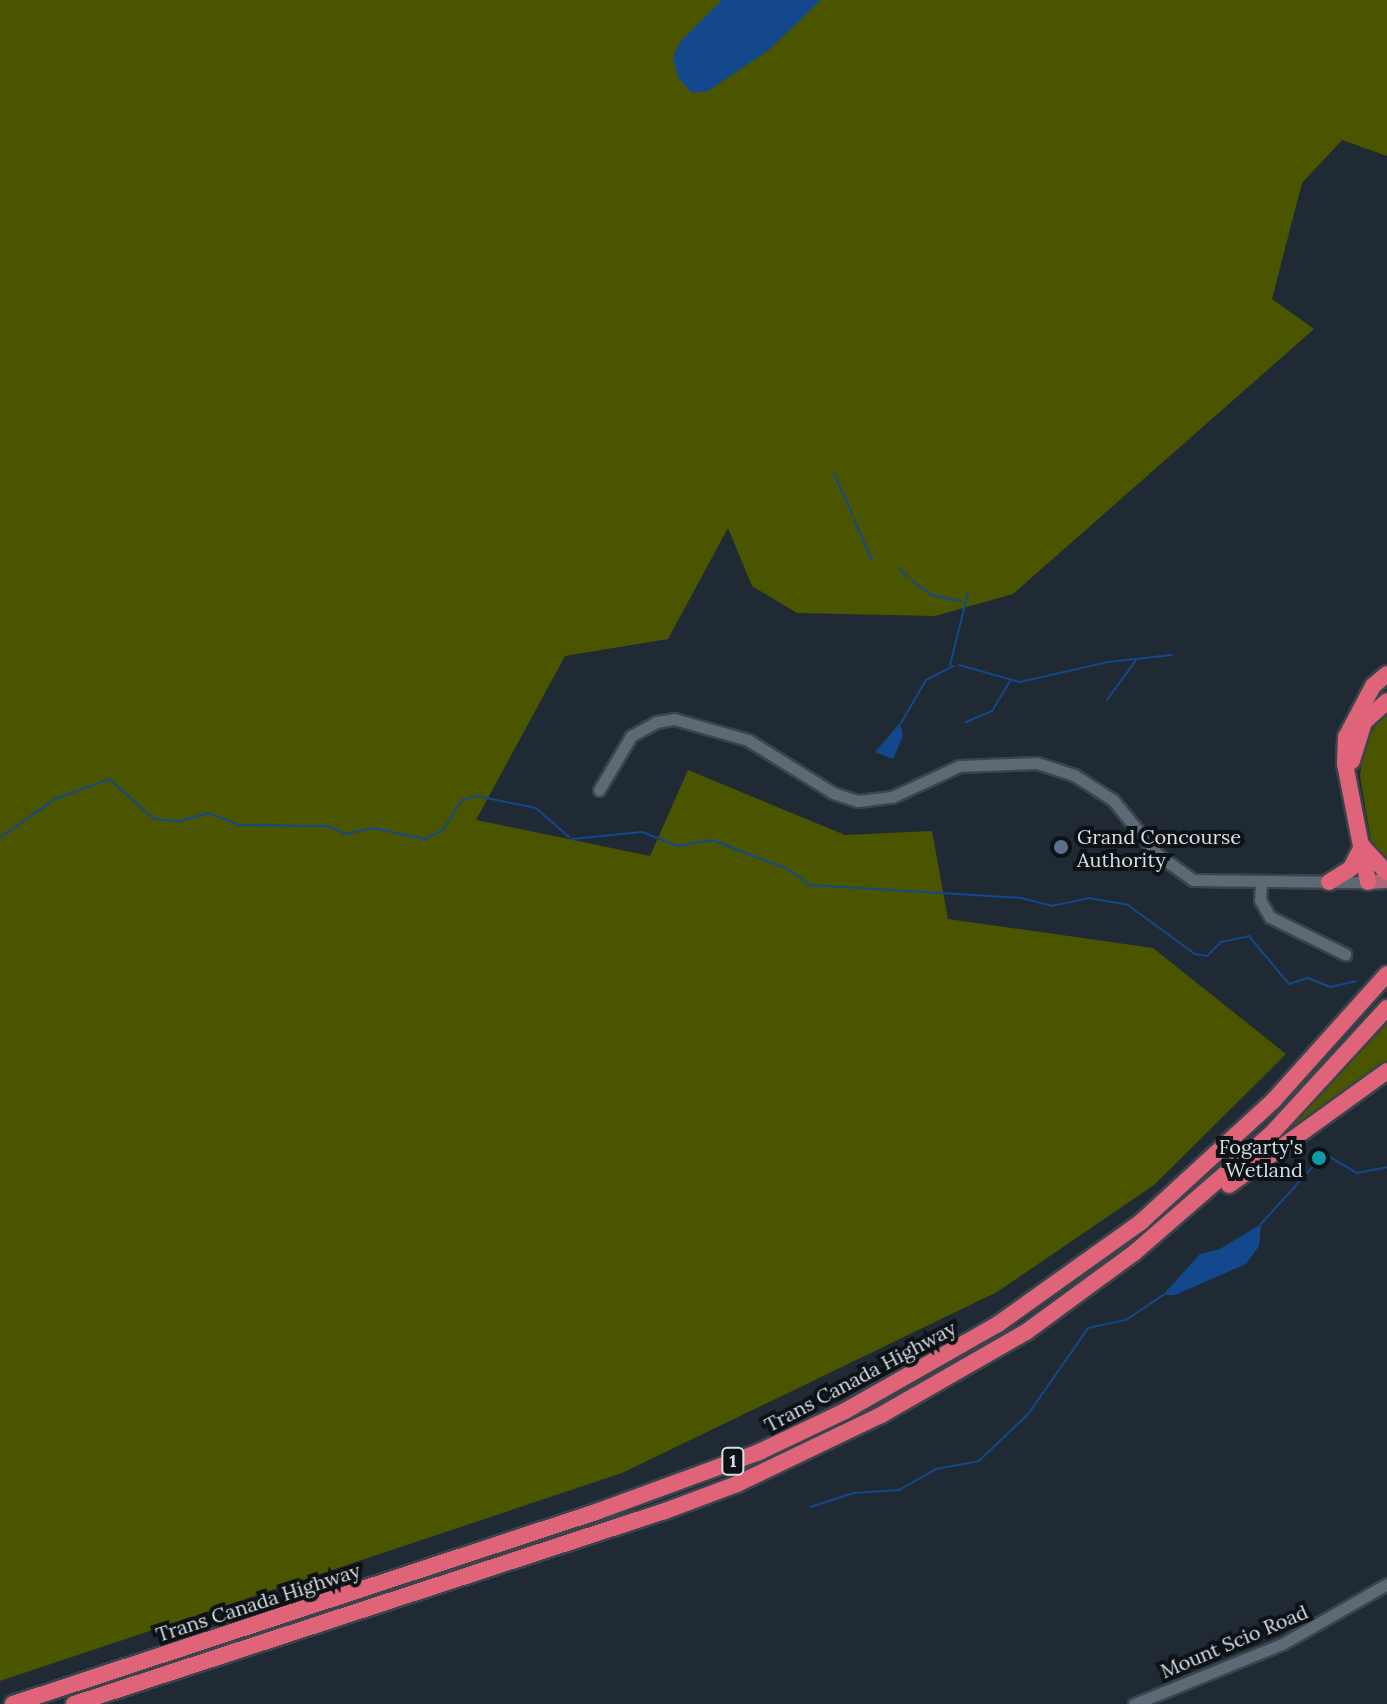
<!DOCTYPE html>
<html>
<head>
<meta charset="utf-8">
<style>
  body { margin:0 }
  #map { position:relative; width:1387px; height:1704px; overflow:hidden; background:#1f2a34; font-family:Lora,serif }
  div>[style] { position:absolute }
  .green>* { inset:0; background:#4b5500 }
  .water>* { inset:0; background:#14488d }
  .stream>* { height:2px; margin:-1px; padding:0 1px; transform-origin:1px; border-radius:1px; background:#14488d }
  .roads { filter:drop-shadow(2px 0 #3b444b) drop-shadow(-2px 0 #3b444b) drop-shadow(0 2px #3b444b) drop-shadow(0 -2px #3b444b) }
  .minor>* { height:11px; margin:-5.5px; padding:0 5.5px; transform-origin:5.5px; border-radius:5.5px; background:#5d6975 }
  .major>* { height:14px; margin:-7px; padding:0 7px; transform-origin:7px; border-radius:7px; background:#ab6678 }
  .highway>* { height:16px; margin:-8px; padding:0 8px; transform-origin:8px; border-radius:8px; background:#df647a }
  .dots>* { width:22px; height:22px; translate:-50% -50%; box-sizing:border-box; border:4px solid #0d1216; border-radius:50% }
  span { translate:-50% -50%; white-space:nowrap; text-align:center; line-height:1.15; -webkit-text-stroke:8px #0d1216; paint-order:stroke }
  .shield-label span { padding:2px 6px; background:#0d1216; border:2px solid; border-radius:6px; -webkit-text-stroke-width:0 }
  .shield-label { font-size:18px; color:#d8dfe5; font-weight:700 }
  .poi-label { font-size:20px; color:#d8dfe5 }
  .left { translate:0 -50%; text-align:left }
  .right { translate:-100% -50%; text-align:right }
  .street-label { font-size:20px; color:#d8dfe5 }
</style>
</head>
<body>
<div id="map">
  <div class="green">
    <i style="clip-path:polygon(0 0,1387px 0,1387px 156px,1342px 140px,1302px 183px,1272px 299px,1314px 329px,1013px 594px,935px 616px,797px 613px,752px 586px,728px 528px,668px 639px,565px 656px,476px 820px,650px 856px,688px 770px,845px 835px,932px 831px,948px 919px,1153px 948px,1286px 1054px,1154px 1185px,997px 1292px,622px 1473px,0 1681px)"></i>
    <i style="clip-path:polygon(1387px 709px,1387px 866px,1371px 841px,1360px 776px,1364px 743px)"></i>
    <i style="clip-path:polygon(1387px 1017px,1387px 1064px,1281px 1140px,1280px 1138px)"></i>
  </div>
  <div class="water">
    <i style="clip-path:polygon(722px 0,821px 0,769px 50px,708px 91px,692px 93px,678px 78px,673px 58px,679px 43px)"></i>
    <i style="clip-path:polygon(900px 723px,903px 736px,893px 759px,875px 752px)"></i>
    <i style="clip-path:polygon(1261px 1224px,1259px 1246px,1246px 1264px,1175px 1295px,1163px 1295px,1200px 1254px,1220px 1249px)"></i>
  </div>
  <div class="stream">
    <i style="left:834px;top:473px;width:45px;rotate:66.3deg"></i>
    <i style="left:854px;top:520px;width:44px;rotate:65.8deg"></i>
    <i style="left:899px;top:568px;width:13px;rotate:48deg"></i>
    <i style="left:912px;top:581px;width:24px;rotate:35deg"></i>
    <i style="left:932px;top:595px;width:30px;rotate:12deg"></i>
    <i style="left:950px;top:665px;width:74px;rotate:-76deg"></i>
    <i style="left:959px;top:665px;width:63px;rotate:15.6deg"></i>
    <i style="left:1020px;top:682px;width:90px;rotate:-12.8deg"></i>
    <i style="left:1108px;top:662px;width:64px;rotate:-6.2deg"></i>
    <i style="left:1107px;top:700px;width:49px;rotate:-54.1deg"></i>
    <i style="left:966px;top:722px;width:28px;rotate:-23deg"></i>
    <i style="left:992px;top:711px;width:35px;rotate:-59deg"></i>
    <i style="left:901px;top:723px;width:50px;rotate:-59.8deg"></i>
    <i style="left:926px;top:680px;width:31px;rotate:-27deg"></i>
    <i style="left:0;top:838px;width:65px;rotate:-35.6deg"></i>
    <i style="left:53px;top:800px;width:60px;rotate:-20.6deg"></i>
    <i style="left:109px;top:779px;width:60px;rotate:41.6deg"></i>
    <i style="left:154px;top:819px;width:25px;rotate:5deg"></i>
    <i style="left:179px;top:821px;width:30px;rotate:-15deg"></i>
    <i style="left:208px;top:813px;width:34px;rotate:21deg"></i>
    <i style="left:240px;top:825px;width:88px;rotate:0.7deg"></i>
    <i style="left:328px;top:826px;width:20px;rotate:24deg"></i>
    <i style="left:346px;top:834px;width:27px;rotate:-13deg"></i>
    <i style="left:372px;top:828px;width:54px;rotate:11.7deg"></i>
    <i style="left:425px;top:839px;width:20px;rotate:-27deg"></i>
    <i style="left:443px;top:830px;width:36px;rotate:-58deg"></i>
    <i style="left:462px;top:800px;width:16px;rotate:-15deg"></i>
    <i style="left:477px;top:796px;width:60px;rotate:11.5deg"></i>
    <i style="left:536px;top:808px;width:44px;rotate:41.3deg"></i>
    <i style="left:572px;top:839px;width:70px;rotate:-5.7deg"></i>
    <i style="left:642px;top:832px;width:39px;rotate:21deg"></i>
    <i style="left:678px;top:846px;width:35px;rotate:-10deg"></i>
    <i style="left:712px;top:840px;width:80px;rotate:21.1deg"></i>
    <i style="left:787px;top:869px;width:29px;rotate:34deg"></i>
    <i style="left:811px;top:885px;width:210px;rotate:3.5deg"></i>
    <i style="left:1021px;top:898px;width:32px;rotate:14deg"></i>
    <i style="left:1052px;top:906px;width:38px;rotate:-12deg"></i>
    <i style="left:1089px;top:898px;width:40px;rotate:10deg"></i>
    <i style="left:1128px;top:905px;width:83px;rotate:36.2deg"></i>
    <i style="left:1195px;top:954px;width:12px;rotate:9deg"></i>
    <i style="left:1207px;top:956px;width:20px;rotate:-45deg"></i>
    <i style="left:1221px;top:942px;width:29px;rotate:-12deg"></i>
    <i style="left:1249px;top:936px;width:62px;rotate:50.2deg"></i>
    <i style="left:1289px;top:984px;width:20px;rotate:-18deg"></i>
    <i style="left:1308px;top:978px;width:24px;rotate:22deg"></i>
    <i style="left:1330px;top:987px;width:26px;rotate:-13deg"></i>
    <i style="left:1261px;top:1224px;width:86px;rotate:-47.8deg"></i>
    <i style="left:1319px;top:1160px;width:11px;rotate:-15deg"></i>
    <i style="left:1330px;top:1157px;width:31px;rotate:31deg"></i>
    <i style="left:1357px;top:1173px;width:31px;rotate:-11deg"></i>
    <i style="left:810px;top:1507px;width:46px;rotate:-17.7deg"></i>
    <i style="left:854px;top:1493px;width:45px;rotate:-3.8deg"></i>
    <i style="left:899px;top:1490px;width:43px;rotate:-29.6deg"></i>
    <i style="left:936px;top:1469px;width:44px;rotate:-10.5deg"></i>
    <i style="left:979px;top:1461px;width:69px;rotate:-43.8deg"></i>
    <i style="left:1029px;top:1413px;width:103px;rotate:-55.2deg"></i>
    <i style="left:1088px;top:1328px;width:39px;rotate:-12deg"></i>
    <i style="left:1126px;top:1320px;width:45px;rotate:-34deg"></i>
  </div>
  <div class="roads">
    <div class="minor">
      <i style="left:599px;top:790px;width:63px;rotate:-59.3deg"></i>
      <i style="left:631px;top:736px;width:29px;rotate:-29deg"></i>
      <i style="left:656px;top:722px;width:18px;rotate:-9deg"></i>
      <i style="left:674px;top:719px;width:77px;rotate:15.8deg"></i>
      <i style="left:748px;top:740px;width:100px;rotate:31.9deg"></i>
      <i style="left:833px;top:793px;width:26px;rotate:18deg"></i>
      <i style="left:858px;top:801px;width:34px;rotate:-7deg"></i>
      <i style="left:892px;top:797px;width:74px;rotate:-24.8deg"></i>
      <i style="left:959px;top:766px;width:78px;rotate:-2.2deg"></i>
      <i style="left:1037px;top:763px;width:39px;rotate:18deg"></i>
      <i style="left:1074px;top:775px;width:46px;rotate:32.7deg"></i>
      <i style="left:1113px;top:800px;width:70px;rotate:50.8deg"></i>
      <i style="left:1157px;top:854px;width:44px;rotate:35.8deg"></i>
      <i style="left:1193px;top:880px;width:175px;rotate:0.7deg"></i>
      <i style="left:1261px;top:883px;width:17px;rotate:93deg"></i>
      <i style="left:1260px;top:900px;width:20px;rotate:60deg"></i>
      <i style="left:1270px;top:917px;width:84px;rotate:26.3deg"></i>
      <i style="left:1134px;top:1704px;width:160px;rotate:-22.1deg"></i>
      <i style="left:1282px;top:1644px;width:121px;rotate:-29.7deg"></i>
    </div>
    <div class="major">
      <i style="left:1368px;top:882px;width:19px;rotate:-3deg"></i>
    </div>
    <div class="highway">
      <i style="left:1352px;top:761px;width:41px;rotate:-72.9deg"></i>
      <i style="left:1364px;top:722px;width:31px;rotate:-42deg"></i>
      <i style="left:1363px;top:847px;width:35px;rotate:47deg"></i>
      <i style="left:1329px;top:882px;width:26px;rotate:-32deg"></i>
      <i style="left:1351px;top:868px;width:25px;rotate:-63deg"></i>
      <i style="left:1368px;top:882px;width:120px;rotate:-101deg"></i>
      <i style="left:1345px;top:764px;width:27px;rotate:-88deg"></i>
      <i style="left:1346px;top:737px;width:58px;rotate:-62.1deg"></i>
      <i style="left:1373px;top:686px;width:18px;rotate:-41deg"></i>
      <i style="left:1229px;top:1185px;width:195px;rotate:-35.8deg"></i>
      <i style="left:13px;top:1704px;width:614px;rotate:-18.23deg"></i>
      <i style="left:596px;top:1512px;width:174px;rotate:-20.2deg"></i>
      <i style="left:759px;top:1452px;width:95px;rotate:-25.5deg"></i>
      <i style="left:845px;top:1411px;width:176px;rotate:-29.6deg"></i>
      <i style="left:998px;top:1324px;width:176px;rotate:-35.5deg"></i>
      <i style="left:1141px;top:1222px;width:180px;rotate:-42.5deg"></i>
      <i style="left:1274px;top:1100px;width:169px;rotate:-48.1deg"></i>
      <i style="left:74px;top:1704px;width:622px;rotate:-18.09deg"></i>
      <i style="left:665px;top:1511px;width:77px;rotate:-20.6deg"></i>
      <i style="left:737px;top:1484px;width:160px;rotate:-25.6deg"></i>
      <i style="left:881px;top:1415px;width:167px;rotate:-29.8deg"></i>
      <i style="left:1026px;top:1332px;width:134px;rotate:-36.2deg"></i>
      <i style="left:1134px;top:1253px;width:183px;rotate:-41deg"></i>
      <i style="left:1272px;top:1133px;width:170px;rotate:-47.4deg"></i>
    </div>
  </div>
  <div class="dots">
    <i style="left:1061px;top:847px;background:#5c6f8a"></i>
    <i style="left:1319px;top:1158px;background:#0f9aa8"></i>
  </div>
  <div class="shield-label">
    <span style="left:733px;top:1461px">1</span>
  </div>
  <div class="poi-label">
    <span class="left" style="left:1077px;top:848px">Grand Concourse<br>Authority</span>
    <span class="right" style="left:1303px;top:1158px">Fogarty's<br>Wetland</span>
  </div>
  <div class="street-label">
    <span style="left:860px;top:1376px;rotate:-28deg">Trans Canada Highway</span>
    <span style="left:258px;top:1602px;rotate:-18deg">Trans Canada Highway</span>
    <span style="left:1234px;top:1641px;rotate:-23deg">Mount Scio Road</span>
  </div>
</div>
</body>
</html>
